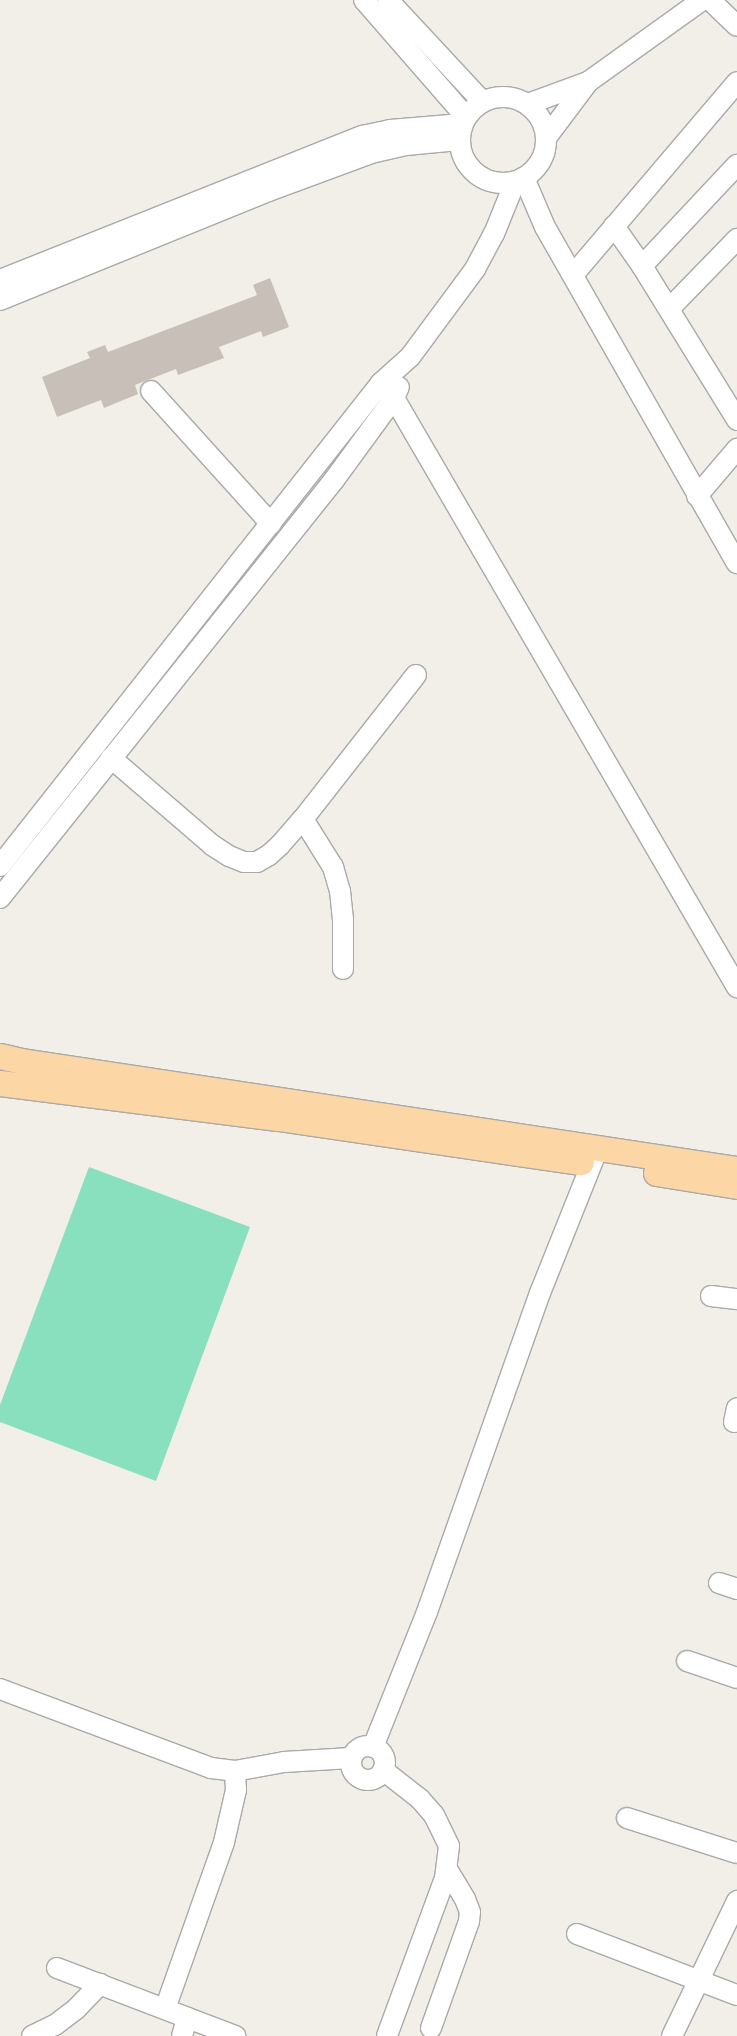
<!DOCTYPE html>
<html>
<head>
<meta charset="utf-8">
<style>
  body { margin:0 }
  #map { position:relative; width:737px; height:2036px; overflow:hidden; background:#f2efe9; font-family:Barlow,sans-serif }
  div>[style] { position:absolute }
  .pitch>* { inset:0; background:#88e0be }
  .building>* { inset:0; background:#c7bfb8 }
  .roads { filter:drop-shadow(1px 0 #a9a9a9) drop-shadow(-1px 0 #a9a9a9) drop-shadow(0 1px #a9a9a9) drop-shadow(0 -1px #a9a9a9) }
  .minor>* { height:20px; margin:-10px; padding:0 10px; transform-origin:10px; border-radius:10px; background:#fff }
  .minor>.ring { margin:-10px; padding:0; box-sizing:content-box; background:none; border:20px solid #fff; border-radius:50% }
  .major>* { height:25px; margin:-12.5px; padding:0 12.5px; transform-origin:12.5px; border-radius:12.5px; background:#fcd6a4 }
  span { translate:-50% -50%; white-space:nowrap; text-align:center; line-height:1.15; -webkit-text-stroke:4px #fff; paint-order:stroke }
</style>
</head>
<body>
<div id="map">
  <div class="pitch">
    <i style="clip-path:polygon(89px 1167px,250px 1227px,156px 1481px,0 1422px,0 1405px)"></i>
  </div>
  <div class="building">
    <i style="clip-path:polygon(270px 278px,289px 327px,263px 337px,261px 331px,219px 347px,224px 358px,178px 375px,176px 369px,135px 385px,138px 394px,104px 408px,101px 400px,57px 417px,42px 377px,90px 358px,87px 352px,105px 345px,108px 352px,257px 295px,253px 285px)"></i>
  </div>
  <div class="roads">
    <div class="minor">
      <i style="left:364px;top:0;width:155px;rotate:48.9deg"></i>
      <i style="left:388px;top:0;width:138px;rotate:47.1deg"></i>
      <i style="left:710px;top:0;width:37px;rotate:44deg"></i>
      <i class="ring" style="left:460px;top:97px;width:66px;height:66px"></i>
      <i style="left:528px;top:104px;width:64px;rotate:-20.1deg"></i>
      <i style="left:588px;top:82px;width:140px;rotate:-35.7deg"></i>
      <i style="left:546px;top:138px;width:70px;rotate:-53.1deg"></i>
      <i style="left:524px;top:178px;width:53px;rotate:66.8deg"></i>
      <i style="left:545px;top:227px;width:387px;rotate:60.3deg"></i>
      <i style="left:614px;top:226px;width:49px;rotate:55deg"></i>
      <i style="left:642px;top:266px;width:181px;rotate:58.3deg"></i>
      <i style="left:642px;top:266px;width:139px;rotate:-46.8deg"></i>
      <i style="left:573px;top:275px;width:253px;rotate:-49.6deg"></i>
      <i style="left:0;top:280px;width:390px;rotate:-21.7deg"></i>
      <i style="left:362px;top:136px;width:29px;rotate:-12deg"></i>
      <i style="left:390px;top:130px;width:72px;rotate:-4.8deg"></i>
      <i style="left:0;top:300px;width:290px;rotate:-22.1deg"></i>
      <i style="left:269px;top:191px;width:109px;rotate:-20.4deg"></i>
      <i style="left:371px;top:153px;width:36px;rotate:-13deg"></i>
      <i style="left:406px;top:145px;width:53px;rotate:-5.4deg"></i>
      <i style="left:669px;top:309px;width:98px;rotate:-45.8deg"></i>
      <i style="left:381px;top:383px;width:20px;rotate:49deg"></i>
      <i style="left:394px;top:398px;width:682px;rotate:59.79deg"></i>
      <i style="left:151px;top:391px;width:179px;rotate:47.9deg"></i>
      <i style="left:697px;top:496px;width:62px;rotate:-49.6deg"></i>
      <i style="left:111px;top:758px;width:133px;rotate:40.7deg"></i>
      <i style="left:212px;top:845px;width:20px;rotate:33deg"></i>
      <i style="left:229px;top:856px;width:16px;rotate:22deg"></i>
      <i style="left:244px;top:862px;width:13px"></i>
      <i style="left:257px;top:862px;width:14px;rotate:-30deg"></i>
      <i style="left:269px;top:855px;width:15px;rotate:-42deg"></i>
      <i style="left:280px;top:845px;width:35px;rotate:-49deg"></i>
      <i style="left:303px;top:819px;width:183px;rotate:-51.9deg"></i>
      <i style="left:303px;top:819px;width:57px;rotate:58deg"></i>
      <i style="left:333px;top:867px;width:25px;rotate:74deg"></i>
      <i style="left:340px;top:891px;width:28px;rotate:84deg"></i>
      <i style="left:343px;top:919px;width:50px;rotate:90deg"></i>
      <i style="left:0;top:866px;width:615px;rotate:-51.73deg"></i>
      <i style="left:381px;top:383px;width:39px;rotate:-42deg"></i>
      <i style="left:410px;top:357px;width:109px;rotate:-53.5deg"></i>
      <i style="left:475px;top:269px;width:40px;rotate:-62deg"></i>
      <i style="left:494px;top:234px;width:56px;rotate:-68deg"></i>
      <i style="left:0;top:898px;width:535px;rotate:-51.37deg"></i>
      <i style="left:334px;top:480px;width:102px;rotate:-53.8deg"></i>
      <i style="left:394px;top:398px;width:12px;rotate:-66deg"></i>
      <i style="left:711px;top:1296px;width:26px;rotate:7deg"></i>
      <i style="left:734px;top:1422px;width:14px;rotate:-78deg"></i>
      <i style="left:719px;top:1583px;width:19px;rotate:18deg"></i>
      <i style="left:687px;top:1661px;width:53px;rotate:18.8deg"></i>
      <i style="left:0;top:1689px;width:225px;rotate:20.5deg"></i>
      <i style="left:211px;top:1768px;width:24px;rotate:7deg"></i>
      <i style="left:235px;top:1771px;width:50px;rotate:-10.4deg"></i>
      <i style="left:284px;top:1762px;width:67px;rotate:-3.4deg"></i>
      <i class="ring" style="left:351px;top:1746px;width:14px;height:14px"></i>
      <i style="left:373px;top:1747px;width:145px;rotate:-68.2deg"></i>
      <i style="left:427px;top:1612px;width:338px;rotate:-70.5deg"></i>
      <i style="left:540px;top:1293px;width:156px;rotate:-68.2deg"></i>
      <i style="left:383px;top:1770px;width:47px;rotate:38.1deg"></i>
      <i style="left:420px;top:1799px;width:21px;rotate:49deg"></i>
      <i style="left:434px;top:1815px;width:34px;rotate:64deg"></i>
      <i style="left:449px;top:1846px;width:32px;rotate:97deg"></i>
      <i style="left:445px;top:1878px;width:168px;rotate:110.2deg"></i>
      <i style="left:627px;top:1818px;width:115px;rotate:17.7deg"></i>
      <i style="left:577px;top:1934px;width:171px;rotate:20.9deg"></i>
      <i style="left:57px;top:1968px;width:191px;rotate:20.9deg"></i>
      <i style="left:165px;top:2009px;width:177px;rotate:-70.5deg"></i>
      <i style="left:224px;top:1842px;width:53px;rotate:-77deg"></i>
      <i style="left:236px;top:1790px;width:19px;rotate:-93deg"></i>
      <i style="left:431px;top:2028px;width:114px;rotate:-70.4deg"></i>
      <i style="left:469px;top:1921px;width:9px;rotate:-84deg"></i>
      <i style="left:470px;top:1912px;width:14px;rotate:-111deg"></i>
      <i style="left:465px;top:1899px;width:35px;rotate:-121deg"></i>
      <i style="left:32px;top:2036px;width:25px;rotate:-26deg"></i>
      <i style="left:55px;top:2025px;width:26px;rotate:-37deg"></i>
      <i style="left:76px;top:2009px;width:35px;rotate:-46deg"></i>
      <i style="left:182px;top:2036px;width:19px;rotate:-74deg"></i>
      <i style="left:672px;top:2036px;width:150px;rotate:-64.3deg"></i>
    </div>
    <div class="major">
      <i style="left:0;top:1056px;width:23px;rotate:13deg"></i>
      <i style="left:22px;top:1061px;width:723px;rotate:8.59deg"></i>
      <i style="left:0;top:1083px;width:280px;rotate:7.2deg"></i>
      <i style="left:278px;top:1118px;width:306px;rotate:8.3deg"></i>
      <i style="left:656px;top:1173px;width:82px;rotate:9.1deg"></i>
    </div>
  </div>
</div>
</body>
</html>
